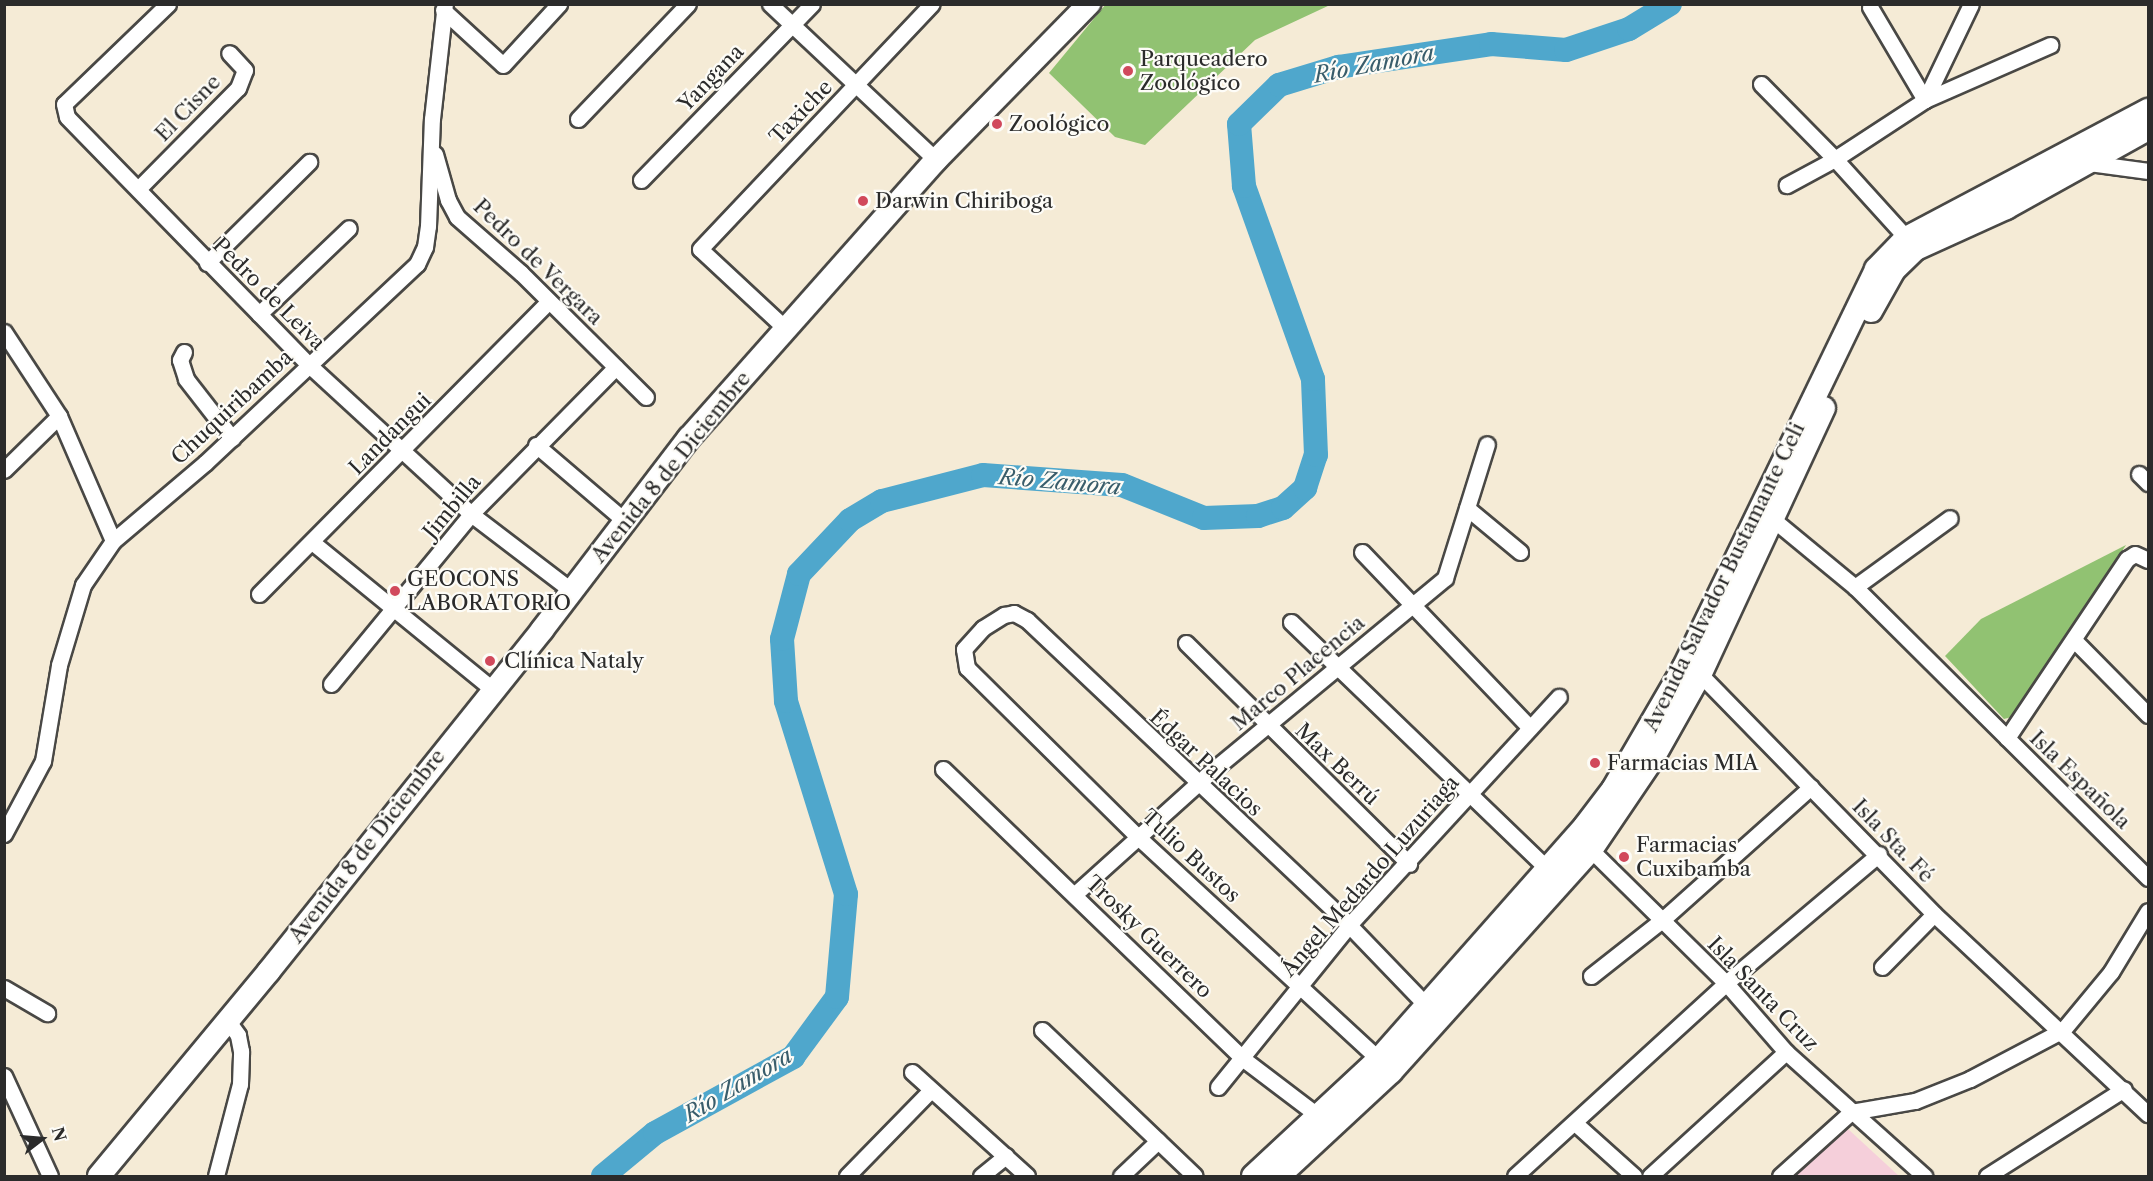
<!DOCTYPE html>
<html>
<head>
<meta charset="utf-8">
<style>
  body { margin:0 }
  #map { position:relative; width:2153px; height:1181px; overflow:hidden; background:#f5ebd6; font-family:"Libre Caslon Text",serif }
  div>[style] { position:absolute }
  .built>* { inset:0; background:#f5cfda }
  .green>* { inset:0; background:#91c272 }
  .river>* { height:24px; margin:-12px; padding:0 12px; transform-origin:12px; border-radius:12px; background:#4fa7cc }
  .roads { filter:drop-shadow(2px 0 #494845) drop-shadow(-2px 0 #494845) drop-shadow(0 2px #494845) drop-shadow(0 -2px #494845) }
  .minor>* { height:15px; margin:-7.5px; padding:0 7.5px; transform-origin:7.5px; border-radius:7.5px; background:#fff }
  .secondary>* { height:22px; margin:-11px; padding:0 11px; transform-origin:11px; border-radius:11px; background:#fff }
  .dots>* { width:16px; height:16px; translate:-50% -50%; box-sizing:border-box; border:3px solid #fdfcf7; border-radius:50% }
  span { translate:-50% -50%; white-space:nowrap; text-align:center; line-height:1.15; -webkit-text-stroke:4.5px #fdfcf7; paint-order:stroke }
  .poi-label { font-size:21px; color:#2b2b2b }
  .left { translate:0 -50%; text-align:left }
  .street-label { font-size:21px; color:#2b2b2b }
  .water-label { font-size:22px; color:#395d6b; font-style:italic }
  .frame { position:absolute; inset:0; border:6px solid #2b2b2b; pointer-events:none }
  .north { position:absolute; left:12px; top:1109px; width:60px; height:60px; -webkit-text-stroke:4px #fdfcf7; paint-order:stroke; rotate:74deg; font-size:16px; font-weight:700; line-height:24px; text-align:center; color:#2b2b2b }
  .north::after { content:''; display:block; margin:auto; width:21px; height:27px; background:#2b2b2b; clip-path:polygon(50% 0,100% 100%,50% 72%,0 100%) }
</style>
</head>
<body>
<div id="map">
  <div class="built">
    <i style="clip-path:polygon(1848px 1129px,1899px 1176px,1795px 1176px)"></i>
  </div>
  <div class="green">
    <i style="clip-path:polygon(1106px 4px,1330px 4px,1330px 5px,1255px 40px,1145px 145px,1115px 137px,1049px 73px)"></i>
    <i style="clip-path:polygon(2126px 545px,2021px 706px,2012px 717px,2004px 719px,1945px 656px,1981px 619px)"></i>
  </div>
  <div class="river">
    <i style="left:603px;top:1176px;width:67px;rotate:-39.6deg"></i>
    <i style="left:655px;top:1133px;width:158px;rotate:-28.8deg"></i>
    <i style="left:793px;top:1057px;width:74px;rotate:-53.7deg"></i>
    <i style="left:837px;top:997px;width:103px;rotate:-85deg"></i>
    <i style="left:846px;top:894px;width:202px;rotate:-107.3deg"></i>
    <i style="left:786px;top:701px;width:62px;rotate:-93.7deg"></i>
    <i style="left:782px;top:639px;width:67px;rotate:-75.3deg"></i>
    <i style="left:799px;top:574px;width:74px;rotate:-46.6deg"></i>
    <i style="left:850px;top:520px;width:37px;rotate:-31deg"></i>
    <i style="left:882px;top:501px;width:104px;rotate:-14.4deg"></i>
    <i style="left:983px;top:475px;width:139px;rotate:4.1deg"></i>
    <i style="left:1122px;top:485px;width:88px;rotate:21.9deg"></i>
    <i style="left:1204px;top:518px;width:54px;rotate:-2.1deg"></i>
    <i style="left:1258px;top:516px;width:26px;rotate:-18deg"></i>
    <i style="left:1283px;top:508px;width:30px;rotate:-42deg"></i>
    <i style="left:1305px;top:488px;width:35px;rotate:-72deg"></i>
    <i style="left:1316px;top:455px;width:76px;rotate:-92.3deg"></i>
    <i style="left:1313px;top:379px;width:205px;rotate:-109.7deg"></i>
    <i style="left:1244px;top:186px;width:62px;rotate:-94.6deg"></i>
    <i style="left:1239px;top:124px;width:56px;rotate:-44.3deg"></i>
    <i style="left:1279px;top:85px;width:62px;rotate:-17deg"></i>
    <i style="left:1338px;top:67px;width:155px;rotate:-8.5deg"></i>
    <i style="left:1491px;top:44px;width:75px;rotate:4.6deg"></i>
    <i style="left:1566px;top:50px;width:66px;rotate:-18.4deg"></i>
    <i style="left:1629px;top:29px;width:48px;rotate:-31.4deg"></i>
  </div>
  <div class="roads">
    <div class="minor">
      <i style="left:168px;top:4px;width:144px;rotate:136.1deg"></i>
      <i style="left:64px;top:104px;width:13px;rotate:77deg"></i>
      <i style="left:67px;top:117px;width:345px;rotate:45.7deg"></i>
      <i style="left:308px;top:364px;width:222px;rotate:42.6deg"></i>
      <i style="left:471px;top:514px;width:127px;rotate:37.3deg"></i>
      <i style="left:770px;top:4px;width:228px;rotate:43.2deg"></i>
      <i style="left:1870px;top:7px;width:108px;rotate:59.4deg"></i>
      <i style="left:1925px;top:100px;width:108px;rotate:146.8deg"></i>
      <i style="left:1835px;top:159px;width:115px;rotate:47.8deg"></i>
      <i style="left:443px;top:10px;width:81px;rotate:42.5deg"></i>
      <i style="left:503px;top:65px;width:83px;rotate:-47.4deg"></i>
      <i style="left:1761px;top:84px;width:105px;rotate:45.4deg"></i>
      <i style="left:1835px;top:159px;width:55px;rotate:151.6deg"></i>
      <i style="left:1925px;top:100px;width:137px;rotate:-23.7deg"></i>
      <i style="left:1925px;top:100px;width:106px;rotate:-64.4deg"></i>
      <i style="left:578px;top:119px;width:159px;rotate:-46.3deg"></i>
      <i style="left:435px;top:154px;width:48px;rotate:74.2deg"></i>
      <i style="left:448px;top:200px;width:19px;rotate:62deg"></i>
      <i style="left:457px;top:217px;width:85px;rotate:41.2deg"></i>
      <i style="left:521px;top:273px;width:176px;rotate:44.8deg"></i>
      <i style="left:2089px;top:163px;width:60px;rotate:7.7deg"></i>
      <i style="left:641px;top:180px;width:245px;rotate:-45.8deg"></i>
      <i style="left:138px;top:189px;width:142px;rotate:-45.3deg"></i>
      <i style="left:238px;top:88px;width:19px;rotate:-69deg"></i>
      <i style="left:245px;top:70px;width:23px;rotate:-133deg"></i>
      <i style="left:207px;top:263px;width:144px;rotate:-44.7deg"></i>
      <i style="left:259px;top:314px;width:124px;rotate:-43.7deg"></i>
      <i style="left:786px;top:329px;width:117px;rotate:-137.1deg"></i>
      <i style="left:700px;top:249px;width:337px;rotate:-46.6deg"></i>
      <i style="left:4px;top:332px;width:100px;rotate:56.8deg"></i>
      <i style="left:59px;top:416px;width:136px;rotate:66.6deg"></i>
      <i style="left:184px;top:352px;width:9px;rotate:117deg"></i>
      <i style="left:180px;top:360px;width:20px;rotate:72deg"></i>
      <i style="left:186px;top:379px;width:75px;rotate:52.1deg"></i>
      <i style="left:536px;top:445px;width:117px;rotate:40.5deg"></i>
      <i style="left:4px;top:470px;width:77px;rotate:-44.5deg"></i>
      <i style="left:2139px;top:474px;width:13px;rotate:45deg"></i>
      <i style="left:1467px;top:508px;width:69px;rotate:39.7deg"></i>
      <i style="left:1775px;top:521px;width:104px;rotate:39.5deg"></i>
      <i style="left:1855px;top:587px;width:413px;rotate:44.8deg"></i>
      <i style="left:312px;top:542px;width:232px;rotate:39.2deg"></i>
      <i style="left:1362px;top:552px;width:242px;rotate:46.3deg"></i>
      <i style="left:1855px;top:587px;width:117px;rotate:-36deg"></i>
      <i style="left:259px;top:594px;width:412px;rotate:-45.3deg"></i>
      <i style="left:1291px;top:622px;width:365px;rotate:43.9deg"></i>
      <i style="left:2075px;top:641px;width:104px;rotate:45.4deg"></i>
      <i style="left:1186px;top:643px;width:314px;rotate:44.7deg"></i>
      <i style="left:1695px;top:669px;width:342px;rotate:45.7deg"></i>
      <i style="left:1934px;top:914px;width:293px;rotate:43.1deg"></i>
      <i style="left:331px;top:684px;width:220px;rotate:-50.5deg"></i>
      <i style="left:471px;top:514px;width:206px;rotate:-45.4deg"></i>
      <i style="left:2007px;top:738px;width:216px;rotate:-56.2deg"></i>
      <i style="left:2127px;top:559px;width:9px;rotate:-32deg"></i>
      <i style="left:2135px;top:554px;width:14px;rotate:25deg"></i>
      <i style="left:943px;top:769px;width:416px;rotate:44deg"></i>
      <i style="left:1242px;top:1058px;width:104px;rotate:37.2deg"></i>
      <i style="left:4px;top:834px;width:83px;rotate:-61.9deg"></i>
      <i style="left:43px;top:761px;width:97px;rotate:-80.5deg"></i>
      <i style="left:59px;top:665px;width:84px;rotate:-73.3deg"></i>
      <i style="left:83px;top:585px;width:53px;rotate:-55.7deg"></i>
      <i style="left:113px;top:541px;width:121px;rotate:-40.3deg"></i>
      <i style="left:205px;top:463px;width:291px;rotate:-43.2deg"></i>
      <i style="left:417px;top:264px;width:19px;rotate:-65deg"></i>
      <i style="left:425px;top:247px;width:21px;rotate:-82deg"></i>
      <i style="left:428px;top:226px;width:107px;rotate:-87.9deg"></i>
      <i style="left:432px;top:119px;width:116px;rotate:-83.6deg"></i>
      <i style="left:1586px;top:845px;width:197px;rotate:44.6deg"></i>
      <i style="left:1726px;top:983px;width:91px;rotate:49deg"></i>
      <i style="left:1786px;top:1052px;width:186px;rotate:41.9deg"></i>
      <i style="left:1075px;top:894px;width:178px;rotate:-42deg"></i>
      <i style="left:1207px;top:775px;width:309px;rotate:-39.6deg"></i>
      <i style="left:1445px;top:578px;width:140px;rotate:-72.6deg"></i>
      <i style="left:1882px;top:967px;width:74px;rotate:-45.5deg"></i>
      <i style="left:1591px;top:976px;width:89px;rotate:-38.2deg"></i>
      <i style="left:1661px;top:921px;width:201px;rotate:-41.8deg"></i>
      <i style="left:4px;top:988px;width:50px;rotate:30.2deg"></i>
      <i style="left:1042px;top:1030px;width:211px;rotate:43.7deg"></i>
      <i style="left:1385px;top:1065px;width:338px;rotate:-137.3deg"></i>
      <i style="left:1137px;top:836px;width:239px;rotate:-135.3deg"></i>
      <i style="left:967px;top:668px;width:19px;rotate:-99deg"></i>
      <i style="left:964px;top:649px;width:28px;rotate:-48deg"></i>
      <i style="left:983px;top:628px;width:25px;rotate:-32deg"></i>
      <i style="left:1004px;top:615px;width:10px;rotate:-11deg"></i>
      <i style="left:1014px;top:613px;width:15px;rotate:28deg"></i>
      <i style="left:1027px;top:620px;width:444px;rotate:43.4deg"></i>
      <i style="left:1349px;top:925px;width:110px;rotate:46.1deg"></i>
      <i style="left:912px;top:1072px;width:155px;rotate:42.1deg"></i>
      <i style="left:4px;top:1076px;width:110px;rotate:65.3deg"></i>
      <i style="left:1218px;top:1087px;width:208px;rotate:-51deg"></i>
      <i style="left:1349px;top:925px;width:310px;rotate:-47.4deg"></i>
      <i style="left:1576px;top:1124px;width:78px;rotate:41.9deg"></i>
      <i style="left:216px;top:1176px;width:95px;rotate:-75.4deg"></i>
      <i style="left:240px;top:1084px;width:33px;rotate:-88deg"></i>
      <i style="left:241px;top:1051px;width:16px;rotate:-101deg"></i>
      <i style="left:238px;top:1035px;width:17px;rotate:-126deg"></i>
      <i style="left:847px;top:1176px;width:120px;rotate:-45.7deg"></i>
      <i style="left:981px;top:1176px;width:32px;rotate:-39deg"></i>
      <i style="left:1121px;top:1176px;width:51px;rotate:-43.4deg"></i>
      <i style="left:1515px;top:1176px;width:286px;rotate:-42.4deg"></i>
      <i style="left:1726px;top:983px;width:200px;rotate:-40.1deg"></i>
      <i style="left:1650px;top:1176px;width:184px;rotate:-42.4deg"></i>
      <i style="left:1780px;top:1176px;width:96px;rotate:-42deg"></i>
      <i style="left:1851px;top:1112px;width:65px;rotate:-9.8deg"></i>
      <i style="left:1915px;top:1101px;width:59px;rotate:-21.8deg"></i>
      <i style="left:1970px;top:1079px;width:105px;rotate:-27.8deg"></i>
      <i style="left:2063px;top:1030px;width:75px;rotate:-50.4deg"></i>
      <i style="left:2111px;top:972px;width:71px;rotate:-58.8deg"></i>
      <i style="left:1987px;top:1176px;width:162px;rotate:-32.4deg"></i>
    </div>
    <div class="secondary">
      <i style="left:1871px;top:311px;width:47px;rotate:-60.7deg"></i>
      <i style="left:1894px;top:270px;width:30px;rotate:-44deg"></i>
      <i style="left:1916px;top:249px;width:99px;rotate:-24.5deg"></i>
      <i style="left:2006px;top:208px;width:162px;rotate:-29.1deg"></i>
      <i style="left:99px;top:1176px;width:266px;rotate:-50.3deg"></i>
      <i style="left:269px;top:971px;width:437px;rotate:-51.3deg"></i>
      <i style="left:542px;top:630px;width:242px;rotate:-52.6deg"></i>
      <i style="left:689px;top:438px;width:372px;rotate:-48.4deg"></i>
      <i style="left:936px;top:160px;width:219px;rotate:-45.6deg"></i>
      <i style="left:1253px;top:1176px;width:172px;rotate:-42.9deg"></i>
      <i style="left:1379px;top:1059px;width:311px;rotate:-48.5deg"></i>
      <i style="left:1585px;top:826px;width:46px;rotate:-52.9deg"></i>
      <i style="left:1613px;top:789px;width:141px;rotate:-59.8deg"></i>
      <i style="left:1684px;top:667px;width:442px;rotate:-64.2deg"></i>
      <i style="left:1876px;top:269px;width:43px;rotate:-45.9deg"></i>
      <i style="left:1906px;top:238px;width:274px;rotate:-27.9deg"></i>
      <i style="left:1279px;top:1176px;width:153px;rotate:-42.9deg"></i>
      <i style="left:1391px;top:1072px;width:299px;rotate:-48deg"></i>
      <i style="left:1591px;top:850px;width:109px;rotate:-55.9deg"></i>
      <i style="left:1652px;top:760px;width:100px;rotate:-60.6deg"></i>
      <i style="left:1701px;top:673px;width:292px;rotate:-65.1deg"></i>
    </div>
  </div>
  <div class="dots">
    <i style="left:1128px;top:71px;background:#d1495b"></i>
    <i style="left:997px;top:124px;background:#d1495b"></i>
    <i style="left:863px;top:201px;background:#d1495b"></i>
    <i style="left:395px;top:591px;background:#d1495b"></i>
    <i style="left:490px;top:661px;background:#d1495b"></i>
    <i style="left:1595px;top:763px;background:#d1495b"></i>
    <i style="left:1624px;top:857px;background:#d1495b"></i>
  </div>
  <div class="poi-label">
    <span class="left" style="left:1140px;top:71px">Parqueadero<br>Zoológico</span>
    <span class="left" style="left:1009px;top:124px">Zoológico</span>
    <span class="left" style="left:875px;top:201px">Darwin Chiriboga</span>
    <span class="left" style="left:407px;top:591px">GEOCONS<br>LABORATORIO</span>
    <span class="left" style="left:504px;top:661px">Clínica Nataly</span>
    <span class="left" style="left:1607px;top:763px">Farmacias MIA</span>
    <span class="left" style="left:1636px;top:857px">Farmacias<br>Cuxibamba</span>
  </div>
  <div class="street-label">
    <span style="left:711px;top:78px;rotate:-46deg">Yangana</span>
    <span style="left:188px;top:108px;rotate:-46deg">El Cisne</span>
    <span style="left:801px;top:112px;rotate:-46deg">Taxiche</span>
    <span style="left:538px;top:262px;rotate:44deg">Pedro de Vergara</span>
    <span style="left:269px;top:294px;rotate:45deg">Pedro de Leiva</span>
    <span style="left:232px;top:407px;rotate:-43deg">Chuquiribamba</span>
    <span style="left:390px;top:434px;rotate:-45deg">Landangui</span>
    <span style="left:671px;top:467px;rotate:-51deg">Avenida 8 de Diciembre</span>
    <span style="left:452px;top:507px;rotate:-50deg">Jimbilla</span>
    <span style="left:1724px;top:577px;rotate:-64deg">Avenida Salvador Bustamante Celi</span>
    <span style="left:1298px;top:673px;rotate:-40deg">Marco Placencia</span>
    <span style="left:1206px;top:763px;rotate:43deg">Édgar Palacios</span>
    <span style="left:1337px;top:764px;rotate:44deg">Max Berrú</span>
    <span style="left:2080px;top:780px;rotate:44deg">Isla Española</span>
    <span style="left:1893px;top:841px;rotate:46deg">Isla Sta. Fé</span>
    <span style="left:367px;top:846px;rotate:-52deg">Avenida 8 de Diciembre</span>
    <span style="left:1191px;top:856px;rotate:43deg">Tulio Bustos</span>
    <span style="left:1370px;top:876px;rotate:-49deg">Ángel Medardo Luzuriaga</span>
    <span style="left:1149px;top:937px;rotate:44deg">Trosky Guerrero</span>
    <span style="left:1763px;top:994px;rotate:46deg">Isla Santa Cruz</span>
  </div>
  <div class="water-label">
    <span style="left:1374px;top:64px;rotate:-11deg">Río Zamora</span>
    <span style="left:1060px;top:482px;rotate:5deg">Río Zamora</span>
    <span style="left:738px;top:1085px;rotate:-31deg">Río Zamora</span>
  </div>
  <div class="frame"></div>
  <div class="north">N</div>
</div>
</body>
</html>
